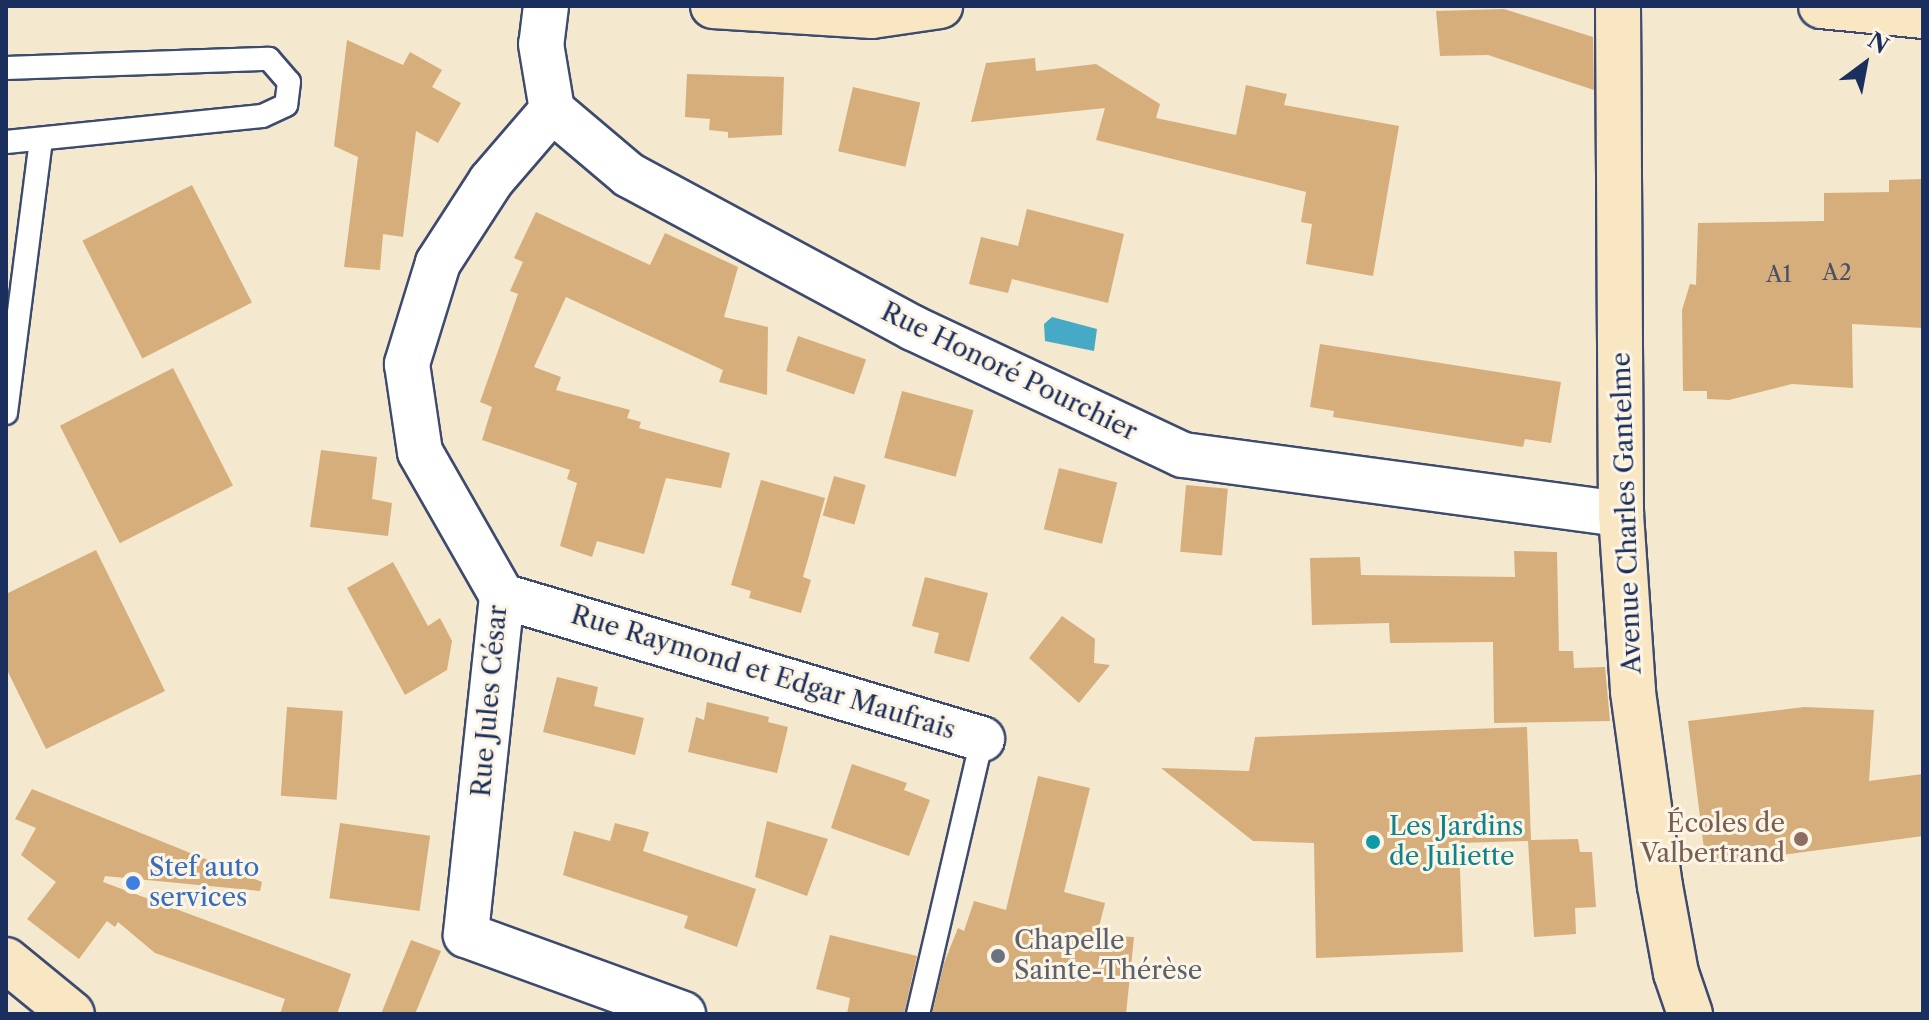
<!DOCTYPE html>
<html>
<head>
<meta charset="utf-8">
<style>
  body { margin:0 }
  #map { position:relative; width:1929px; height:1020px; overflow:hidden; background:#f4e8ce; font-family:"Libre Caslon Text",serif }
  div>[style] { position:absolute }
  .water>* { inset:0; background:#46a9c6 }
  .building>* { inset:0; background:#d6ae7b; transform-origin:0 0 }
  .roads { filter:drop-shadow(2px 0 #3c4b6f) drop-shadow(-2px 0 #3c4b6f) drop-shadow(0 2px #3c4b6f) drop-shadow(0 -2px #3c4b6f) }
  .lane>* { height:22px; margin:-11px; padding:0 11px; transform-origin:11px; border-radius:11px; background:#fff }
  .street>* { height:44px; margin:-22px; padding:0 22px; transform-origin:22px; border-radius:22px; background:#fff }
  .secondary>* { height:44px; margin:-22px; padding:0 22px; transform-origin:22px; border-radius:22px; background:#f9e7c3 }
  .dots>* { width:22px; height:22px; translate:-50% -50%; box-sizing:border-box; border:4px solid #fcf5e5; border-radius:50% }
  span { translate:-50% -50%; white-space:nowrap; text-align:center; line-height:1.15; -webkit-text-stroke:6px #fcf5e5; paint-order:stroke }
  .number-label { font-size:22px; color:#4a4f65 }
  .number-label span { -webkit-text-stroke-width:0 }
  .street-label { font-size:26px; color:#1b2f5e }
  .education-label { font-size:26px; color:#785e54 }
  .right { translate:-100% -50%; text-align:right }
  .culture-label { font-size:26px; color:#0d838f }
  .left { translate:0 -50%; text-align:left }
  .shop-label { font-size:26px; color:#366cbe }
  .worship-label { font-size:26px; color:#5b616d }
  .frame { position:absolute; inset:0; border:8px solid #1b2f5e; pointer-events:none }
  .north { position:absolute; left:1825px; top:24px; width:80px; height:80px; -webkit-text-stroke:6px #fcf5e5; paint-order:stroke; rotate:32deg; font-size:22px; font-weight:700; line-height:32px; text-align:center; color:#1b2f5e }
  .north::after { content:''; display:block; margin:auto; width:28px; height:36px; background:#1b2f5e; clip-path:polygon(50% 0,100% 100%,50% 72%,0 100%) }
</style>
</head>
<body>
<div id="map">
  <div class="water">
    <i style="clip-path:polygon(1052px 317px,1097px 329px,1094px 351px,1045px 341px,1044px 324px)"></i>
  </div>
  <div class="building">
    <i style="clip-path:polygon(1504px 9px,1593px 37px,1594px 90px,1488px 55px,1440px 56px,1436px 11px)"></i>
    <i style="clip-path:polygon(347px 40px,403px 65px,410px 52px,442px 70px,432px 87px,461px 103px,438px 143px,416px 131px,403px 237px,383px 234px,380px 270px,344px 267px,358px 157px,334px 146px)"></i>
    <i style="clip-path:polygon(1035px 58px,1036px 71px,1096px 64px,1160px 104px,1156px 118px,1236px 135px,1246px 85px,1287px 94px,1284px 105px,1399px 126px,1373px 276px,1306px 264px,1312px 224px,1301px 222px,1306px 192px,1096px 140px,1105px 108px,971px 122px,986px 63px)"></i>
    <i style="clip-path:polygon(687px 74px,784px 77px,782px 135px,728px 138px,728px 132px,709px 130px,710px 119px,685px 117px)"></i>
    <i style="left:853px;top:87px;width:69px;height:66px;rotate:13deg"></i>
    <i style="clip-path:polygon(1923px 179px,1923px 328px,1852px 324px,1853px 388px,1792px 384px,1729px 400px,1707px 399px,1707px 391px,1683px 391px,1682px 310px,1690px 284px,1696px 285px,1698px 223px,1824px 221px,1824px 193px,1889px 192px,1889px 180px)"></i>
    <i style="left:192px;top:185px;width:132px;height:123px;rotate:63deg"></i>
    <i style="clip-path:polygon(1027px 209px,1124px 234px,1108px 303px,1012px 279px,1008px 293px,969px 284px,981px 237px,1018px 246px)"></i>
    <i style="clip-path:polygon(536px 212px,650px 265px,665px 233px,738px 267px,724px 317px,768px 327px,767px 395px,719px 382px,723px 370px,566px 297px,534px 367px,561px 377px,556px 390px,630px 410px,627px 418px,641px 422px,639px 428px,730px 453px,721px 488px,666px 478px,644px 554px,597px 541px,592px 557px,560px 546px,577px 483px,567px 479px,570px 470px,482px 440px,492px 407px,480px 402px,518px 294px,510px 291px,523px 262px,514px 258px)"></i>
    <i style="left:798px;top:336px;width:72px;height:37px;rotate:19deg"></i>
    <i style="clip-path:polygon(1320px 344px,1561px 382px,1551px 443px,1525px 439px,1523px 447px,1333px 417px,1334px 411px,1310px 407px)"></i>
    <i style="left:173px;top:368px;width:132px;height:127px;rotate:63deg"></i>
    <i style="left:902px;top:391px;width:74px;height:69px;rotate:15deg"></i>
    <i style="clip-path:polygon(321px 450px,377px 457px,372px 499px,392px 503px,388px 536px,310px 527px)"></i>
    <i style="left:1059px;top:468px;width:60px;height:63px;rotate:14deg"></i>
    <i style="left:834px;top:476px;width:33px;height:41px;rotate:16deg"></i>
    <i style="clip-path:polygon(761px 480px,825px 498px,803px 577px,811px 580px,801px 613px,749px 598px,751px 591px,731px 585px)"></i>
    <i style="left:1186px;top:485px;width:42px;height:67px;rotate:5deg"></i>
    <i style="clip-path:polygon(96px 550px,165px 691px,46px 749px,6px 668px,6px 594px)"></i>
    <i style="clip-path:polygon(1514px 551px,1557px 552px,1559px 651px,1573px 651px,1574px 668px,1605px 667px,1610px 721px,1494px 723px,1493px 642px,1390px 643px,1389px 623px,1312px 625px,1310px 558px,1360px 557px,1361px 575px,1515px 577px)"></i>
    <i style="clip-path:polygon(393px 562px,428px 626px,440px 618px,452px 641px,447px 670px,405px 695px,347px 588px)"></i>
    <i style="clip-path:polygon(925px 577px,988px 593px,969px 662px,934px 653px,939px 633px,912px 626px)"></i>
    <i style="clip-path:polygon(1062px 616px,1095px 639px,1094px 663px,1110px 665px,1079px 703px,1029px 658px)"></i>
    <i style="clip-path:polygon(557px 677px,598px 687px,594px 706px,644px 718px,635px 755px,543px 732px)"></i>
    <i style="clip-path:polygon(707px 702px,769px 717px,768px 722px,788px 727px,777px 773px,688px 752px,696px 717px,704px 720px)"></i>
    <i style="left:287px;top:707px;width:56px;height:89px;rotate:4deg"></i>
    <i style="clip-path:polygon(1804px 707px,1874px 710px,1869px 781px,1923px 774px,1923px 836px,1706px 865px,1688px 721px)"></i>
    <i style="clip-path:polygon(1527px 727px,1531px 840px,1578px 839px,1580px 852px,1592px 852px,1596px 907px,1575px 908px,1576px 934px,1534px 937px,1528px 841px,1459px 843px,1463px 952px,1316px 958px,1314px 843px,1253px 841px,1161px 768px,1249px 771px,1255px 737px)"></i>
    <i style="clip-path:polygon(852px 764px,907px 783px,904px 790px,930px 800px,909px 856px,831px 828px)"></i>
    <i style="clip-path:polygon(1038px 776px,1090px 788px,1064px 892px,1105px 903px,1097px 935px,1134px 937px,1126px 1014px,932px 1014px,944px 963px,958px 928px,964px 931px,974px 901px,1006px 910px)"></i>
    <i style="clip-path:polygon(32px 789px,262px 882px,260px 891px,105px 876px,103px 882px,351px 974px,337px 1014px,280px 1014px,285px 999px,155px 953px,118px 922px,115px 927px,107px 921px,79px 959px,27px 919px,56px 882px,21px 855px,36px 828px,15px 819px)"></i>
    <i style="clip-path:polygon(767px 821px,828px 839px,807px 896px,755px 877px)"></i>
    <i style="left:340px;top:823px;width:91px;height:76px;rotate:8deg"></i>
    <i style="clip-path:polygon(615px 823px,649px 832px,643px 851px,756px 889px,737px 947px,684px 928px,688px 916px,563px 875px,574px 831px,610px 841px)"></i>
    <i style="clip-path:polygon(830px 935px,917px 956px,904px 1014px,847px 1014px,850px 998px,816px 989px)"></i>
    <i style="clip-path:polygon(411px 940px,441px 951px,415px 1014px,381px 1014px)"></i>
  </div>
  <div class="roads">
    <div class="lane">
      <i style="left:6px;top:68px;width:263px;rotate:-2deg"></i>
      <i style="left:269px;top:59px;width:30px;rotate:49deg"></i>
      <i style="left:289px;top:82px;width:23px;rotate:97deg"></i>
      <i style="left:286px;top:105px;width:26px;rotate:155deg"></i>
      <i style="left:262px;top:116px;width:257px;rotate:174.2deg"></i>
      <i style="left:6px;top:413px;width:275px;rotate:-82.7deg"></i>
      <i style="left:918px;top:1014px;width:282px;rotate:-76.9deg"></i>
    </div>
    <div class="street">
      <i style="left:546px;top:6px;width:38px;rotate:97deg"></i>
      <i style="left:541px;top:44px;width:67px;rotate:80.5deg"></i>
      <i style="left:552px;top:110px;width:101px;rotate:40.2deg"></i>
      <i style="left:629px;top:175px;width:323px;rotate:28.3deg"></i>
      <i style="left:913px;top:328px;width:298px;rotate:25.2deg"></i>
      <i style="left:1183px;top:455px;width:442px;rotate:7.7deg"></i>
      <i style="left:552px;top:110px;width:94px;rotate:130.7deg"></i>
      <i style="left:491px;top:181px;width:98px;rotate:122.9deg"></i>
      <i style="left:438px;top:263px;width:106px;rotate:107.1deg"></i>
      <i style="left:407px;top:364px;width:89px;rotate:81.6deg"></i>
      <i style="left:420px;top:452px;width:166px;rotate:60.3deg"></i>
      <i style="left:502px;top:596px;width:341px;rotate:96.1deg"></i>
      <i style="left:466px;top:935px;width:231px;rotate:20deg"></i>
      <i style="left:502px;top:596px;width:501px;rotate:16.59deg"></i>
    </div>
    <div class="secondary">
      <i style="left:713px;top:6px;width:159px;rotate:3.6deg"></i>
      <i style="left:872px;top:16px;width:69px;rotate:-8.4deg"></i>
      <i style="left:1618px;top:6px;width:508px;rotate:89.66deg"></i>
      <i style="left:1621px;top:514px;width:178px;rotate:86.1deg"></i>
      <i style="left:1633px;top:692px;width:196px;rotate:82.1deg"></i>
      <i style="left:1660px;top:886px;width:88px;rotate:79.6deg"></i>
      <i style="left:1676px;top:973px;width:43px;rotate:71.1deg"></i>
      <i style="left:1821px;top:6px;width:102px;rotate:5.6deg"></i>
      <i style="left:6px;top:960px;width:85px;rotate:39.3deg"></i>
    </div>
  </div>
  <div class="dots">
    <i style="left:1801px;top:839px;background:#8d6e63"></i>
    <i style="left:1373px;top:842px;background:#0f9aa8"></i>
    <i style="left:133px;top:883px;background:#3f7fe0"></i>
    <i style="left:998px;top:956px;background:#6b7280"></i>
  </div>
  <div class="number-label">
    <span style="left:1837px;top:273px">A2</span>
    <span style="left:1779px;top:275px">A1</span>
  </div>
  <div class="street-label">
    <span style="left:1009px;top:372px;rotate:26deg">Rue Honoré Pourchier</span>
    <span style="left:1627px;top:513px;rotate:-92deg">Avenue Charles Gantelme</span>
    <span style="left:763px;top:673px;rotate:17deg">Rue Raymond et Edgar Maufrais</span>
    <span style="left:490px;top:701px;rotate:-85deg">Rue Jules César</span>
  </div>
  <div class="education-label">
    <span class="right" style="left:1785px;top:839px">Écoles de<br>Valbertrand</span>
  </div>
  <div class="culture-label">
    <span class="left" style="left:1389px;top:842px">Les Jardins<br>de Juliette</span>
  </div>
  <div class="shop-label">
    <span class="left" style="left:149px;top:883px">Stef auto<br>services</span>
  </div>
  <div class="worship-label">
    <span class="left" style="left:1014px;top:956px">Chapelle<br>Sainte-Thérèse</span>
  </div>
  <div class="frame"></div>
  <div class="north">N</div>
</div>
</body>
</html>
